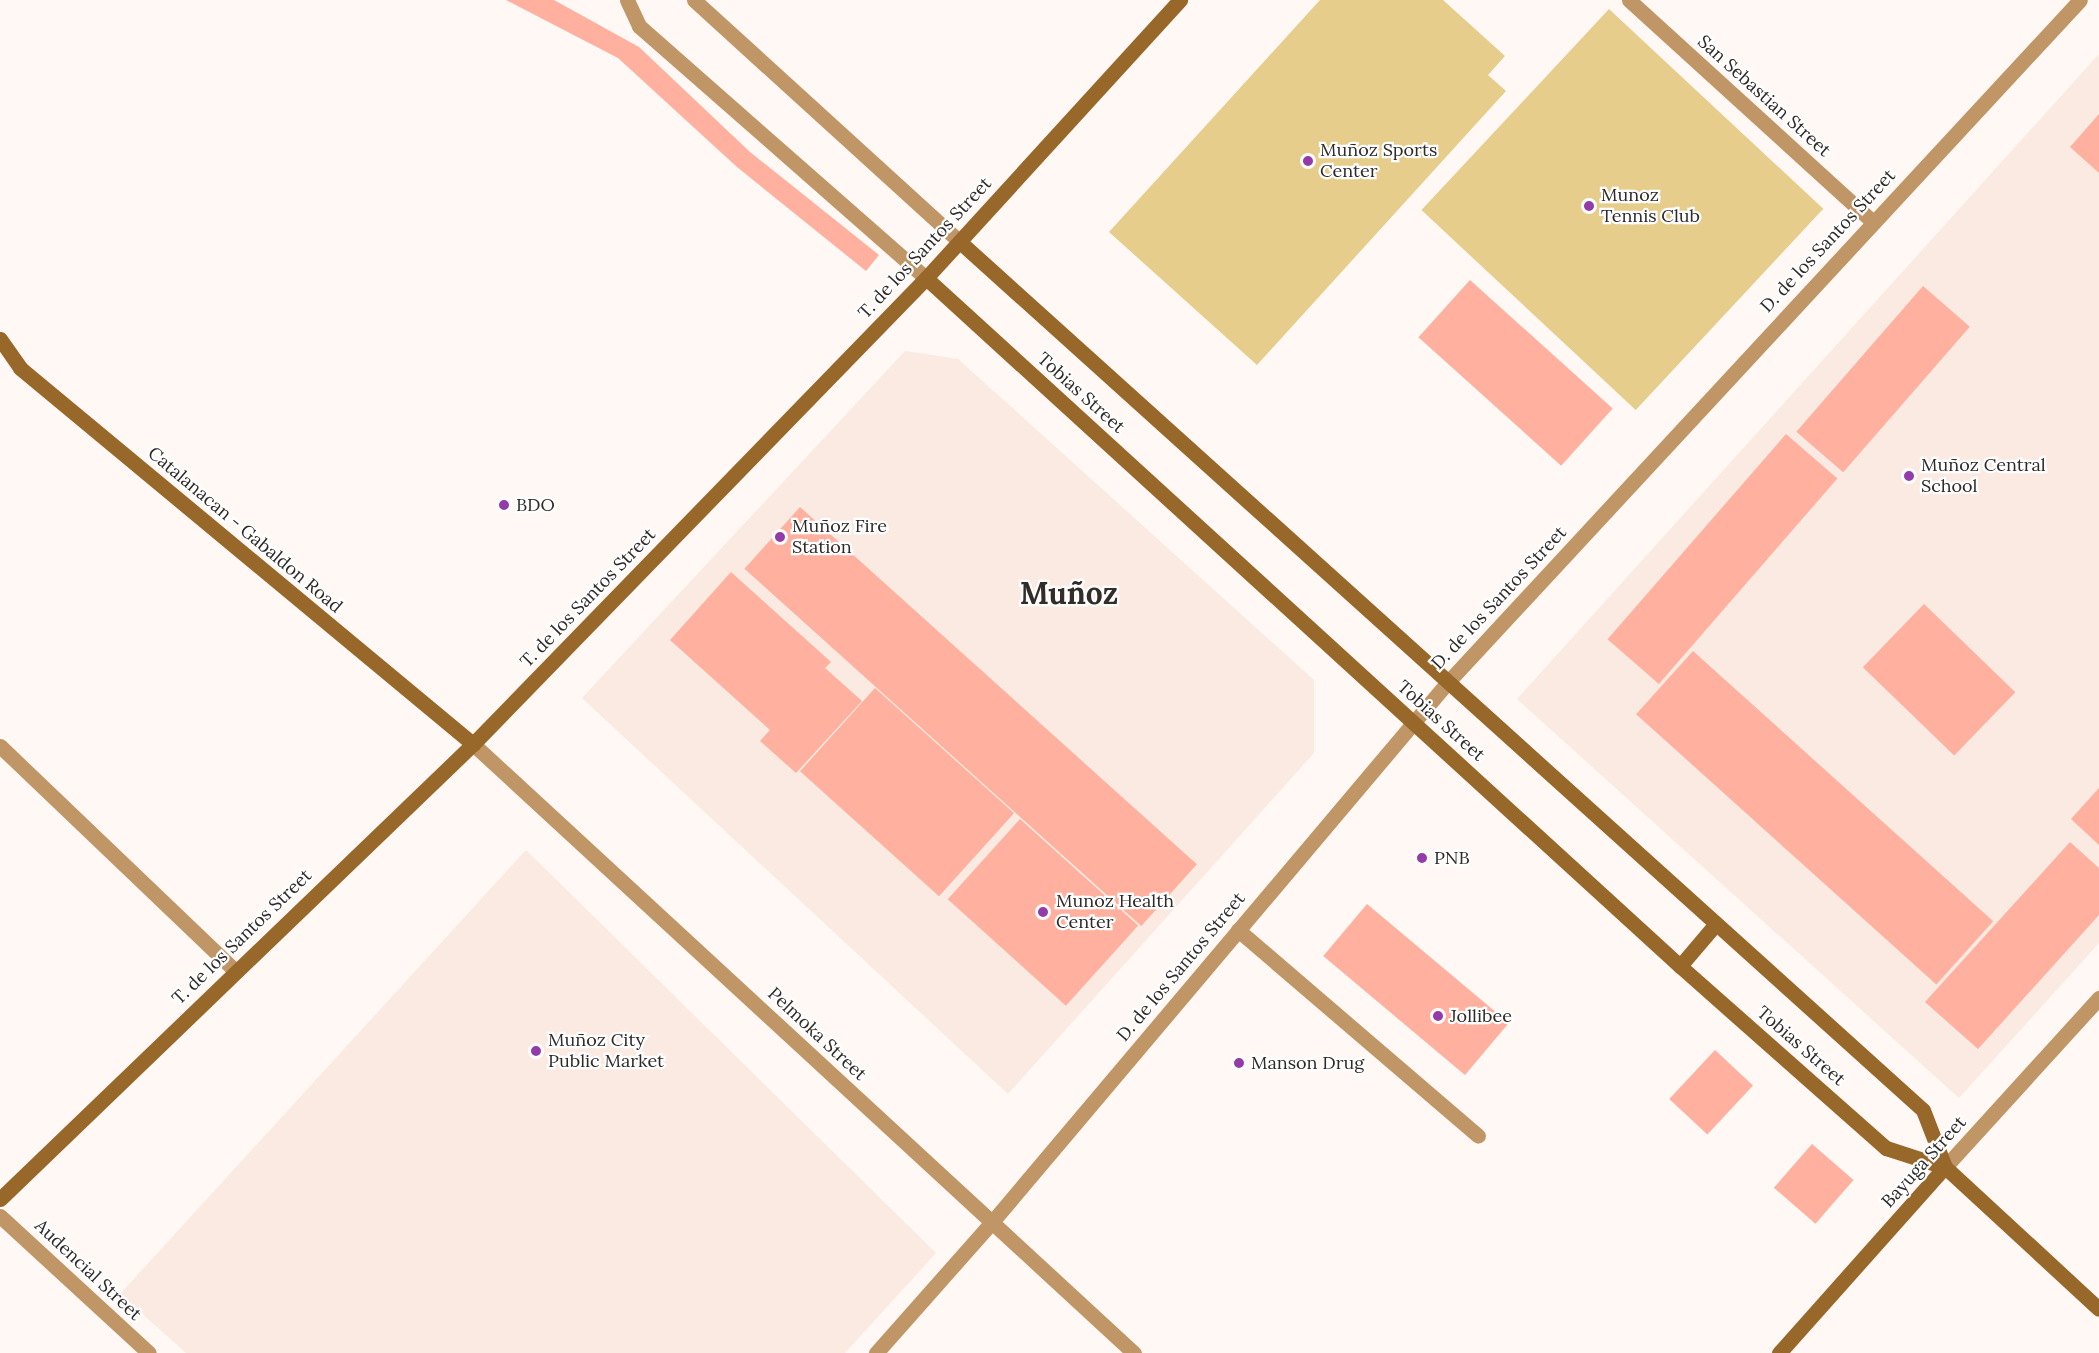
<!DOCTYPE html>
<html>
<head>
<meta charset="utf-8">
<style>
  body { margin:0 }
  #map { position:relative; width:2099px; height:1353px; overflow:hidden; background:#fff8f5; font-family:Lora,serif }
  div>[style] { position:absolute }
  .built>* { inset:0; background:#faeae1 }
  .green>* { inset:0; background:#e7cd8b; transform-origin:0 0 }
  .building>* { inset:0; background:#ffb09e; transform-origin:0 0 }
  .lane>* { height:15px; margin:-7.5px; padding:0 7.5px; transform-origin:7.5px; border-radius:7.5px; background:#c09666 }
  .street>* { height:15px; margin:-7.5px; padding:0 7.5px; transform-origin:7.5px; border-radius:7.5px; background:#c09666 }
  .secondary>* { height:15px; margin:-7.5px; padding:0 7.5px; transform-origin:7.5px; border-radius:7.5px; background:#98682a }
  .dots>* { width:16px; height:16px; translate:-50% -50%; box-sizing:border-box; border:3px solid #fff; border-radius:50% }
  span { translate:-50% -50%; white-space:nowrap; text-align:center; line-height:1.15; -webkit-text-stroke:4.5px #fff; paint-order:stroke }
  .street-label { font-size:18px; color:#2d2a28 }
  .poi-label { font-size:18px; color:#2d2a28 }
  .left { translate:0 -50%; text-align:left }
  .town-label { font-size:30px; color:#332d2a; font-weight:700 }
</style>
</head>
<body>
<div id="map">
  <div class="built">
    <i style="clip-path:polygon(2099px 54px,2099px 943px,1959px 1098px,1517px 699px)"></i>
    <i style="clip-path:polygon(905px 351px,958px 359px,1314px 680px,1314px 753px,1008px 1094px,582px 698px)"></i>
    <i style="clip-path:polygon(526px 850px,936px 1253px,845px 1353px,186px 1353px,120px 1294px)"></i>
  </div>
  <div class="green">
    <i style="clip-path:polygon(1320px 0,1443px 0,1505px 56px,1488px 75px,1506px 91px,1257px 365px,1109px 232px)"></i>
    <i style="left:1609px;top:9px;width:293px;height:275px;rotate:43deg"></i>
  </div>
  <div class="building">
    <i style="clip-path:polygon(506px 0,554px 0,639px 47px,750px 152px,879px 255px,866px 271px,737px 167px,618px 58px)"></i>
    <i style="clip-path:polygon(2099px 114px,2099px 173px,2070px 147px)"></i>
    <i style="left:1470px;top:280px;width:192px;height:77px;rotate:42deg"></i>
    <i style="left:1923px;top:286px;width:62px;height:193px;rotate:41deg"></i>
    <i style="left:1786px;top:434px;width:68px;height:272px;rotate:41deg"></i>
    <i style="left:800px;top:507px;width:534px;height:83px;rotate:42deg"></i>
    <i style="clip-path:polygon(731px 572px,831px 662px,825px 668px,862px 701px,796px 773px,760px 741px,770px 730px,670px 640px)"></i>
    <i style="left:1924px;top:604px;width:127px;height:88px;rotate:44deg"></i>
    <i style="left:1693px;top:651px;width:404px;height:85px;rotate:42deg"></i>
    <i style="left:875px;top:688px;width:187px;height:112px;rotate:42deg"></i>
    <i style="clip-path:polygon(2099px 788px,2099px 845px,2071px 819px)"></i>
    <i style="left:1020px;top:819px;width:159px;height:108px;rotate:42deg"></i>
    <i style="clip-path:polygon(2070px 842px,2099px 868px,2099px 915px,1978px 1049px,1925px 1002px)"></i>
    <i style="left:1367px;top:904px;width:185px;height:68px;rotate:40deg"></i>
    <i style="left:1715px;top:1050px;width:52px;height:67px;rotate:43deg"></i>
    <i style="left:1812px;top:1144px;width:55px;height:58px;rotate:41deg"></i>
  </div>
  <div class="lane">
    <i style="left:1238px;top:930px;width:316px;rotate:40.6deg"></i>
  </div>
  <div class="street">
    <i style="left:627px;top:0;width:29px;rotate:65deg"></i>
    <i style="left:639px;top:26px;width:382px;rotate:41.3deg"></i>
    <i style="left:694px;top:0;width:360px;rotate:42.3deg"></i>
    <i style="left:1629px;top:0;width:328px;rotate:42.3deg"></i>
    <i style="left:473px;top:744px;width:899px;rotate:42.66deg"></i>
    <i style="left:0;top:746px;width:324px;rotate:43.7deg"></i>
    <i style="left:1945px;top:1167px;width:229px;rotate:-47.7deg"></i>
    <i style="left:0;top:1216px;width:202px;rotate:42.6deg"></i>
    <i style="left:876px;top:1353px;width:175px;rotate:-48.5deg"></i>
    <i style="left:992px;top:1222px;width:705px;rotate:-49.83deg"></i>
    <i style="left:1447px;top:683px;width:931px;rotate:-47.18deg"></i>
  </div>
  <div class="secondary">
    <i style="left:960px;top:242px;width:1296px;rotate:42.03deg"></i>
    <i style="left:1923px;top:1110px;width:61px;rotate:68.9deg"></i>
    <i style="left:926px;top:278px;width:1021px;rotate:42.38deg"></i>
    <i style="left:1680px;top:966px;width:275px;rotate:41.5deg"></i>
    <i style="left:1886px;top:1148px;width:62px;rotate:17.9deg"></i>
    <i style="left:1945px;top:1167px;width:209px;rotate:42.7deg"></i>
    <i style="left:0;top:339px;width:35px;rotate:55deg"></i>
    <i style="left:20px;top:368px;width:589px;rotate:39.69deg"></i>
    <i style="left:1680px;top:966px;width:52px;rotate:-49.6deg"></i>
    <i style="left:0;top:1199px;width:656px;rotate:-43.89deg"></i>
    <i style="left:473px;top:744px;width:650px;rotate:-45.81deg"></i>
    <i style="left:926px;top:278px;width:377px;rotate:-47.6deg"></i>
    <i style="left:1779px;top:1353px;width:249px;rotate:-48.3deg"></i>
  </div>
  <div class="dots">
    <i style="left:1308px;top:161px;background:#933ba8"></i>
    <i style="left:1589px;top:206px;background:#933ba8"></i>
    <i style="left:1909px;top:476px;background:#933ba8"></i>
    <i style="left:504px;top:505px;background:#933ba8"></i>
    <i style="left:780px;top:537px;background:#933ba8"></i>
    <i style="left:1422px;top:858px;background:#933ba8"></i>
    <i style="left:1043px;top:912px;background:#933ba8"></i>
    <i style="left:1438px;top:1016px;background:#933ba8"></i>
    <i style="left:536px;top:1051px;background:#933ba8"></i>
    <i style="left:1239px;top:1063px;background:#933ba8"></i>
  </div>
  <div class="street-label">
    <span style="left:1764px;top:96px;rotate:42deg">San Sebastian Street</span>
    <span style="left:1828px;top:241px;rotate:-47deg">D. de los Santos Street</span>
    <span style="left:925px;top:248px;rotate:-47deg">T. de los Santos Street</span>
    <span style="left:1081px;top:393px;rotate:42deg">Tobias Street</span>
    <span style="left:245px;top:530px;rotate:40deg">Catalanacan - Gabaldon Road</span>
    <span style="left:588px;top:598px;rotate:-46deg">T. de los Santos Street</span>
    <span style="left:1499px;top:598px;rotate:-47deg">D. de los Santos Street</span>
    <span style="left:1441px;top:721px;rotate:42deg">Tobias Street</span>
    <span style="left:242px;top:937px;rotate:-44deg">T. de los Santos Street</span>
    <span style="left:1181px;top:967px;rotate:-50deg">D. de los Santos Street</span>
    <span style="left:817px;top:1034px;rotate:43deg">Pelmoka Street</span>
    <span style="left:1801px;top:1046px;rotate:41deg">Tobias Street</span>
    <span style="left:1924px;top:1162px;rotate:-48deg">Bayuga Street</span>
    <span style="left:88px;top:1270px;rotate:43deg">Audencial Street</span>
  </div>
  <div class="poi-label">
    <span class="left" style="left:1320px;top:161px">Muñoz Sports<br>Center</span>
    <span class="left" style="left:1601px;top:206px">Munoz<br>Tennis Club</span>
    <span class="left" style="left:1921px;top:476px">Muñoz Central<br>School</span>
    <span class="left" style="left:516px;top:505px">BDO</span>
    <span class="left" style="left:792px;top:537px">Muñoz Fire<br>Station</span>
    <span class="left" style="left:1434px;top:858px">PNB</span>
    <span class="left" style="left:1056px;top:912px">Munoz Health<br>Center</span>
    <span class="left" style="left:1450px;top:1016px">Jollibee</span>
    <span class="left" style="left:548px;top:1051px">Muñoz City<br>Public Market</span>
    <span class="left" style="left:1251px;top:1063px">Manson Drug</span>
  </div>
  <div class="town-label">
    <span style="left:1069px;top:593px">Muñoz</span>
  </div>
</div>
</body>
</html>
